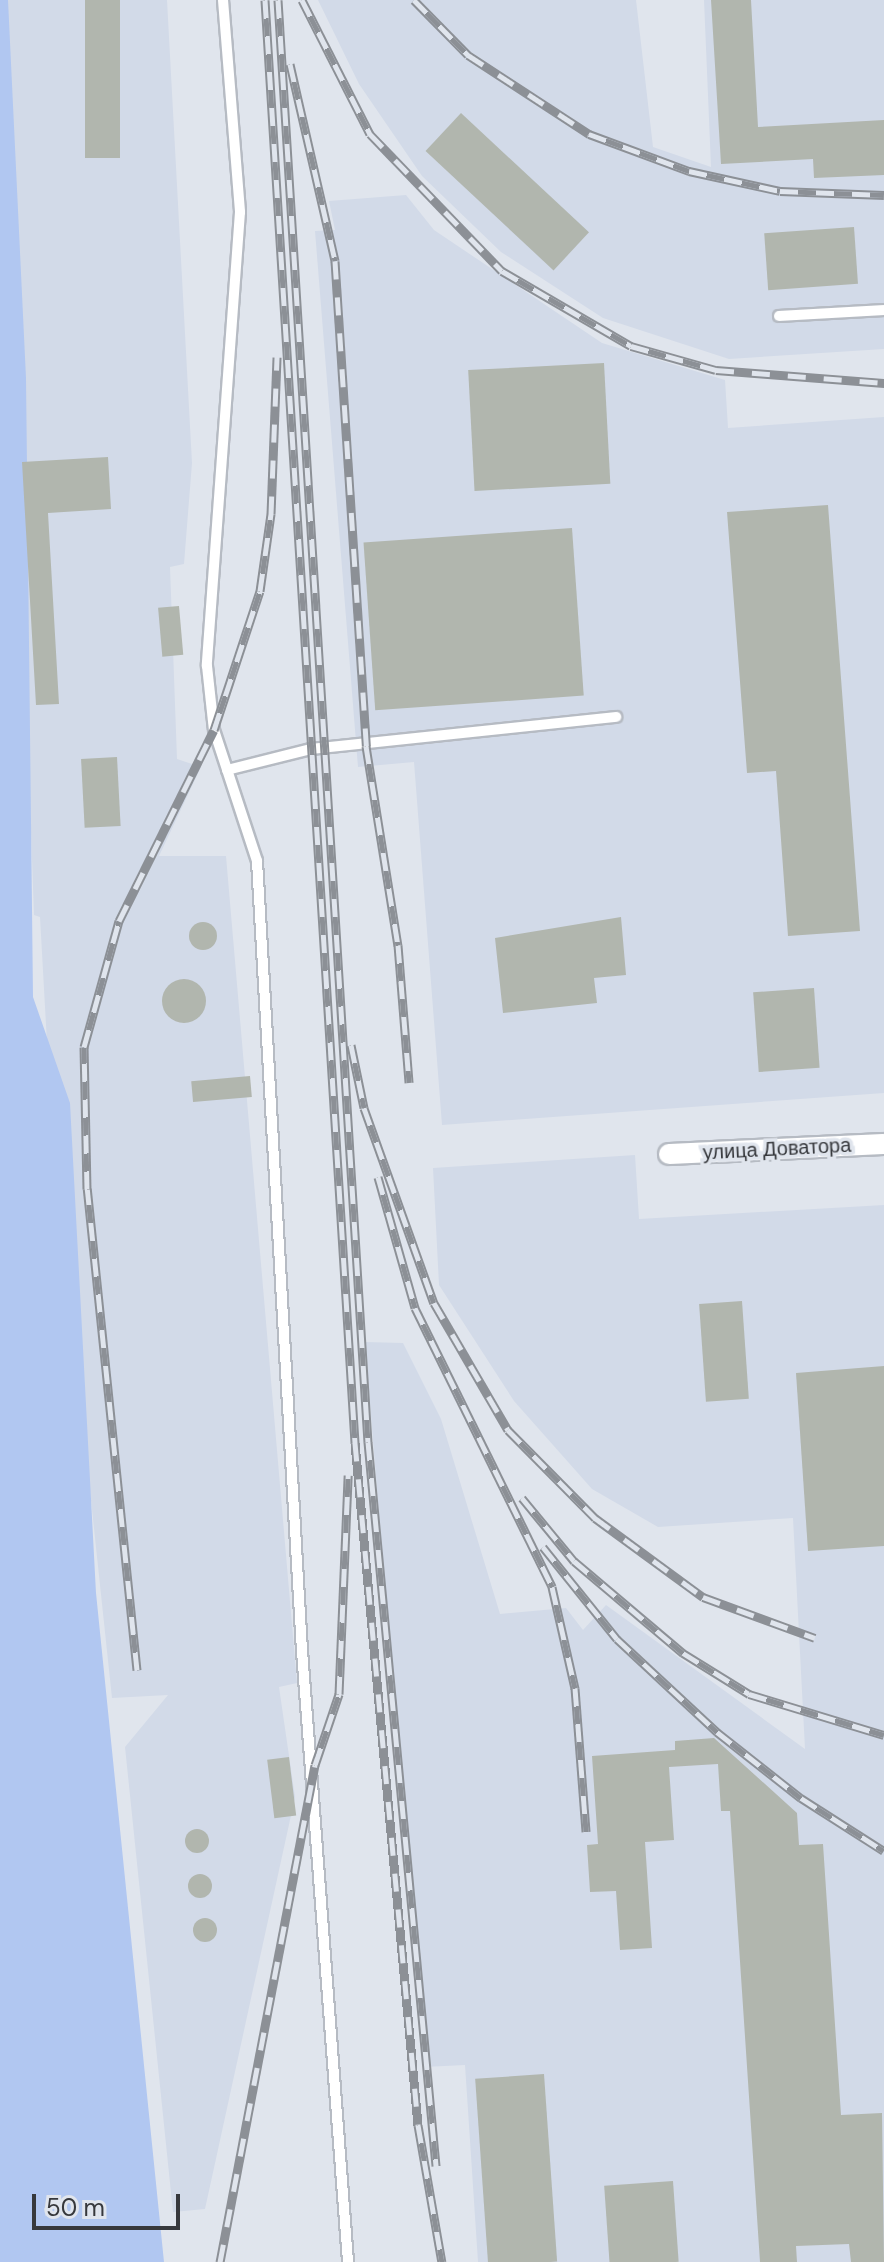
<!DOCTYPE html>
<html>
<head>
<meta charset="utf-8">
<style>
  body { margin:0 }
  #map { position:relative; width:884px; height:2262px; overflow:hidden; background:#e0e5ed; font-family:"DM Sans",sans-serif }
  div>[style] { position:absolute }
  .built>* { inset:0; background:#d2dae8 }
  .green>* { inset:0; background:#b1c7f1 }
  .building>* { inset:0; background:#b1b6ae; transform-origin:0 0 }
  .round { border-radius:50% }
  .roads { filter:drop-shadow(2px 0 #b6bbc3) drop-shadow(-2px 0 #b6bbc3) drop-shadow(0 2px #b6bbc3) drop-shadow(0 -2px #b6bbc3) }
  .service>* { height:10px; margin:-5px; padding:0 5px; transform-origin:5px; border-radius:5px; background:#fff }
  .minor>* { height:20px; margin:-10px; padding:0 10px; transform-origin:10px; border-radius:10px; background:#fff }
  .rail>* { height:9px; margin-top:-4.5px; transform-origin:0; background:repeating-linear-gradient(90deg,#e0e5ed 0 18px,#8c9096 0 36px); box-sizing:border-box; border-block:2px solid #8c9096 }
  span { translate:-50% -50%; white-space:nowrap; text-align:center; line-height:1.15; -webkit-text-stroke:7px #e0e5ed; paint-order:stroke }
  .street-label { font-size:20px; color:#36383c }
  .scale { position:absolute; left:32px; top:2194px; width:148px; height:36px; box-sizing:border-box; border:4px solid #36383c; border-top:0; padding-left:10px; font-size:24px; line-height:28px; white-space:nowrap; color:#36383c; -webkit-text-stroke:6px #e0e5ed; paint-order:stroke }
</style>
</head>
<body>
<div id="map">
  <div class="built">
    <i style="clip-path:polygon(1px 0,167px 0,192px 463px,184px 564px,170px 567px,177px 759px,201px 767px,159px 856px,226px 856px,297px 1683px,279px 1687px,295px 1797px,205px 2209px,173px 2212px,125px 1747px,168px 1695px,112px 1698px,52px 1133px,40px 917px,34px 915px)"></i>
    <i style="clip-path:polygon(318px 0,636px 0,653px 147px,711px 167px,704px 0,884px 0,884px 349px,729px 359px,603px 318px,501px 252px,422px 176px,359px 84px)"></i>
    <i style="clip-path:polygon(406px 195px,434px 230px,602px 343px,725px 380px,728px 428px,884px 417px,884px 1093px,442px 1125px,414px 762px,358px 767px,315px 231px,335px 230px,329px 201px)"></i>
    <i style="clip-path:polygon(635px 1155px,639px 1219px,884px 1205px,884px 2262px,478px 2262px,465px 2065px,424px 2067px,365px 1342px,403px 1343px,441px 1419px,500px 1614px,566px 1608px,583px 1630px,606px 1605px,805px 1749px,793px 1518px,658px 1527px,592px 1489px,514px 1401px,439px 1285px,433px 1168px)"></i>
  </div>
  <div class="green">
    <i style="clip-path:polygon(0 0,8px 0,26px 378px,33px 997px,70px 1103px,96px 1593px,164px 2262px,0 2262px)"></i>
  </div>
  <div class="building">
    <i style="left:85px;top:0;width:35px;height:158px"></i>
    <i style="clip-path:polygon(711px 0,751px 0,758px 127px,884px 120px,884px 175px,814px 178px,813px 159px,721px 164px)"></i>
    <i style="left:461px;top:113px;width:175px;height:52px;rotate:43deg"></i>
    <i style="left:854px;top:227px;width:57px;height:90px;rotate:86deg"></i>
    <i style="left:604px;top:363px;width:121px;height:136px;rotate:87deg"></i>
    <i style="clip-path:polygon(108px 457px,111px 509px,48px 513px,59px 704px,36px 705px,22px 462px)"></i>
    <i style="clip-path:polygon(828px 505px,860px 931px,788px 936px,776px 771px,747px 773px,727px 512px)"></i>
    <i style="left:572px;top:528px;width:168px;height:209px;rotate:86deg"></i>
    <i style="left:179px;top:606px;width:49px;height:21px;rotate:85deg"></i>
    <i style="left:117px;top:757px;width:69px;height:36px;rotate:87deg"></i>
    <i style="clip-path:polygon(621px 917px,626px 975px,594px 978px,597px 1003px,503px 1013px,495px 938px)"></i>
    <i class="round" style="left:189px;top:922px;width:28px;height:28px"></i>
    <i class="round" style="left:162px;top:979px;width:44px;height:44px"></i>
    <i style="left:814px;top:988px;width:80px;height:61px;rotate:86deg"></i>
    <i style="left:250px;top:1076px;width:21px;height:59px;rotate:85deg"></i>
    <i style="left:742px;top:1301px;width:98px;height:43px;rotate:86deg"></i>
    <i style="clip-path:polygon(884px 1366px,884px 1546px,808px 1551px,796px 1373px)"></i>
    <i style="clip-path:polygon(714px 1738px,797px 1813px,799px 1845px,823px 1844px,841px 2115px,882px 2113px,884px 2262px,851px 2262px,849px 2244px,796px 2246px,797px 2262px,760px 2262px,730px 1811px,721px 1811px,718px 1764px,669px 1767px,674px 1840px,645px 1842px,652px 1948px,620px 1950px,616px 1891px,590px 1892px,587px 1845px,598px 1844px,592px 1756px,675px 1750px,675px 1741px)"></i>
    <i style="left:289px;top:1757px;width:59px;height:22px;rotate:83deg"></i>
    <i class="round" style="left:185px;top:1829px;width:24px;height:24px"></i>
    <i class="round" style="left:188px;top:1874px;width:24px;height:24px"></i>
    <i class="round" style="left:193px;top:1918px;width:24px;height:24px"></i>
    <i style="left:544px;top:2074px;width:188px;height:69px;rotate:86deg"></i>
    <i style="left:673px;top:2181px;width:81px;height:69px;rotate:86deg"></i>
  </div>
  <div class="roads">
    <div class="service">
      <i style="left:223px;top:0;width:213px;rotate:85.4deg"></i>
      <i style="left:240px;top:212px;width:455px;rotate:94.2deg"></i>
      <i style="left:207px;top:666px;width:64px;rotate:83.8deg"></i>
      <i style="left:214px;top:730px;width:138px;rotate:71.8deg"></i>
      <i style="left:257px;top:861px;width:791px;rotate:86.74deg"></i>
      <i style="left:302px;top:1651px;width:613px;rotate:85.69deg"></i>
      <i style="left:779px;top:316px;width:105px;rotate:-3.3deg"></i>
      <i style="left:227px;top:770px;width:87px;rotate:-14deg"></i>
      <i style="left:311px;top:749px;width:307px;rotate:-6deg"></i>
    </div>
    <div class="minor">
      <i style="left:669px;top:1154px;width:215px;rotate:-2.7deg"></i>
    </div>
  </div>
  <div class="rail">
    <i style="left:265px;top:0;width:1446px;rotate:86.43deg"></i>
    <i style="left:355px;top:1443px;width:685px;rotate:84.72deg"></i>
    <i style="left:418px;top:2125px;width:139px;rotate:80.1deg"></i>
    <i style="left:278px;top:0;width:1445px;rotate:86.43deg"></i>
    <i style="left:368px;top:1442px;width:727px;rotate:84.63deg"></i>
    <i style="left:302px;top:0;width:150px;rotate:63.1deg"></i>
    <i style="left:370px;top:134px;width:190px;rotate:46.1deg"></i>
    <i style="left:502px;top:271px;width:149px;rotate:30.2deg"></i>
    <i style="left:631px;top:346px;width:88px;rotate:15.8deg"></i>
    <i style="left:716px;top:370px;width:169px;rotate:4.4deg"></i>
    <i style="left:414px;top:0;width:77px;rotate:45.5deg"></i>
    <i style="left:468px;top:55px;width:145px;rotate:33.1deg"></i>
    <i style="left:589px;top:134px;width:107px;rotate:20.3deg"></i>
    <i style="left:689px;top:171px;width:93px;rotate:12.4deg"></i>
    <i style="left:780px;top:191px;width:104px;rotate:2.2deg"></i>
    <i style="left:290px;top:64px;width:202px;rotate:77.1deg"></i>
    <i style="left:335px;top:261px;width:486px;rotate:86.3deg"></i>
    <i style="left:366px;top:746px;width:202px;rotate:80.9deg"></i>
    <i style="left:398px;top:945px;width:138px;rotate:85.4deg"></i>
    <i style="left:351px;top:1045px;width:64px;rotate:78.3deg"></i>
    <i style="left:364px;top:1108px;width:207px;rotate:70.3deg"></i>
    <i style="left:434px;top:1303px;width:147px;rotate:59.8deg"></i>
    <i style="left:508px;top:1430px;width:124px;rotate:45.3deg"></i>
    <i style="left:595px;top:1518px;width:134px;rotate:36.2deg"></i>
    <i style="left:703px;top:1597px;width:119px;rotate:20.1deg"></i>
    <i style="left:378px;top:1177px;width:136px;rotate:74.2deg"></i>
    <i style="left:415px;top:1308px;width:311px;rotate:63.8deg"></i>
    <i style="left:552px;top:1587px;width:104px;rotate:77.2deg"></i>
    <i style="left:575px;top:1688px;width:144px;rotate:85.6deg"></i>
    <i style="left:522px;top:1498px;width:82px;rotate:50.5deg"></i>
    <i style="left:574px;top:1561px;width:143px;rotate:40.2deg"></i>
    <i style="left:683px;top:1653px;width:78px;rotate:31.8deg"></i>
    <i style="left:749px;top:1694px;width:141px;rotate:16.9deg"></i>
    <i style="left:543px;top:1547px;width:118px;rotate:51.2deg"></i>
    <i style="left:617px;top:1639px;width:137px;rotate:42.9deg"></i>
    <i style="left:717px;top:1732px;width:107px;rotate:38.2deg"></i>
    <i style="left:801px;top:1798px;width:98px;rotate:32.6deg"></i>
    <i style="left:137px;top:1670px;width:484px;rotate:-95.9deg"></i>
    <i style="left:87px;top:1189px;width:142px;rotate:-91.2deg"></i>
    <i style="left:84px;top:1047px;width:131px;rotate:-74.5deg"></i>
    <i style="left:119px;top:921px;width:213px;rotate:-63.6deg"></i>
    <i style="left:214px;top:730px;width:146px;rotate:-71.7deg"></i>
    <i style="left:260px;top:591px;width:78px;rotate:-81.9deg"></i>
    <i style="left:271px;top:514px;width:157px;rotate:-87.8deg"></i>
    <i style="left:220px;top:2262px;width:506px;rotate:-79.18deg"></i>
    <i style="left:315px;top:1765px;width:75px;rotate:-71.3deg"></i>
    <i style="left:339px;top:1694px;width:219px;rotate:-87.6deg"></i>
  </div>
  <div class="street-label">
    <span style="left:777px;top:1149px;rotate:-3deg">улица Доватора</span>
  </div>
  <div class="scale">50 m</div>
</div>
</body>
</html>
